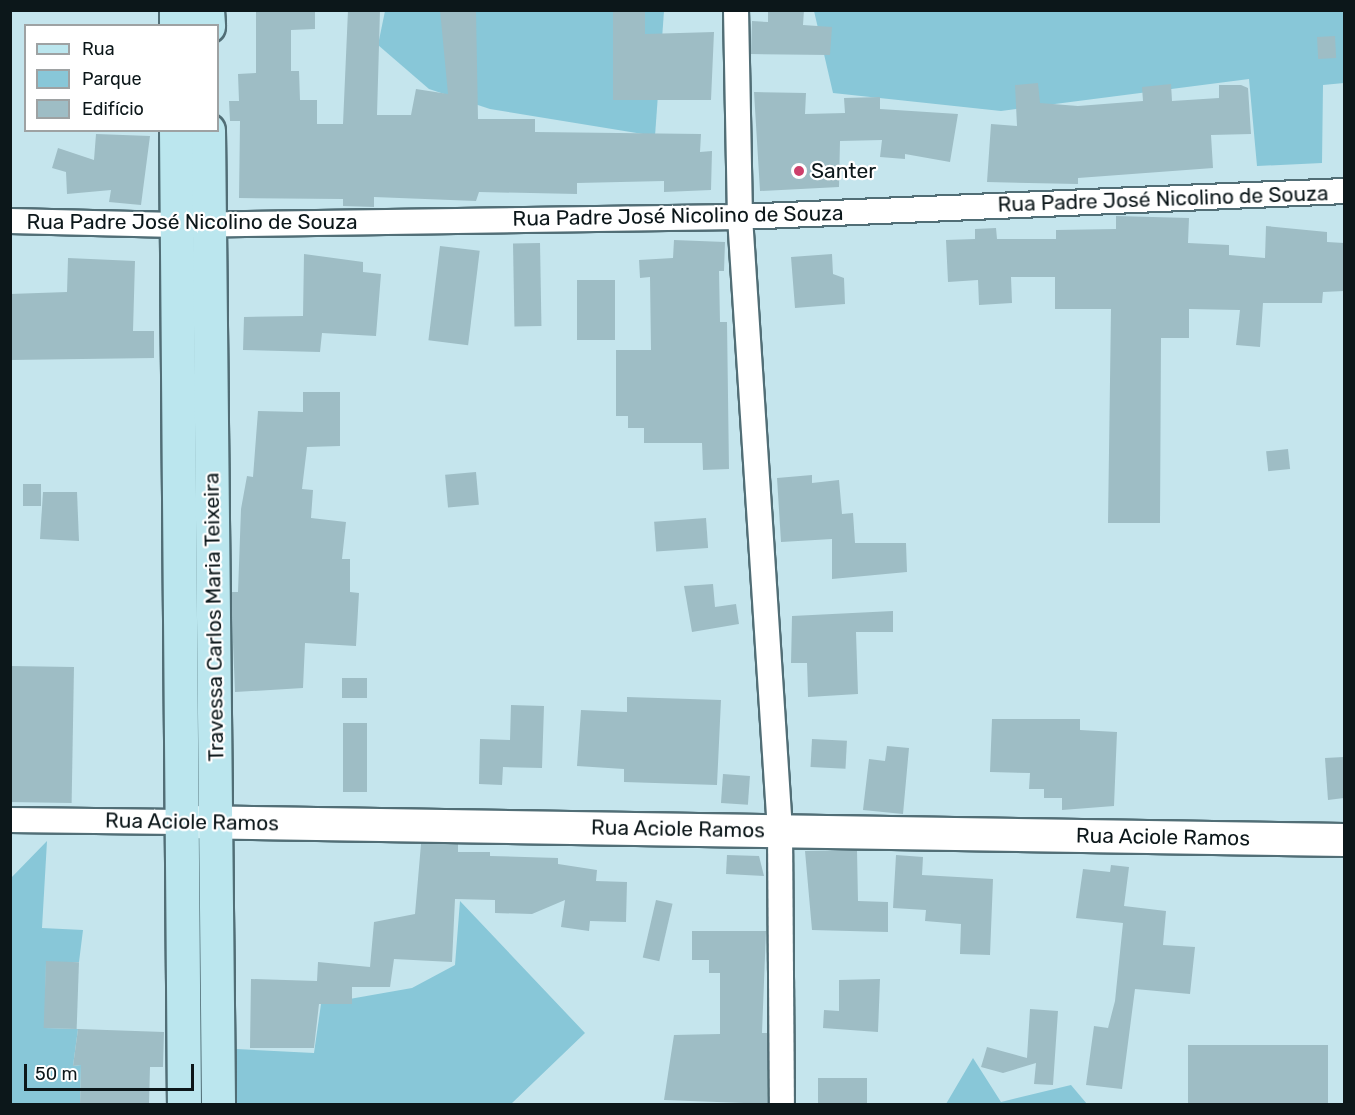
<!DOCTYPE html>
<html>
<head>
<meta charset="utf-8">
<style>
  body { margin:0 }
  #map { position:relative; width:1355px; height:1115px; overflow:hidden; background:#c5e5ed; font-family:Rubik,sans-serif }
  div>[style] { position:absolute }
  .green>* { inset:0; background:#88c7d8 }
  .building>* { inset:0; background:#9ebdc5; transform-origin:0 0 }
  .roads { filter:drop-shadow(2px 0 #516e76) drop-shadow(-2px 0 #516e76) drop-shadow(0 2px #516e76) drop-shadow(0 -2px #516e76) }
  .minor>* { height:24px; margin:-12px; padding:0 12px; transform-origin:12px; border-radius:12px; background:#fff }
  .tertiary>* { height:32px; margin:-16px; padding:0 16px; transform-origin:16px; border-radius:16px; background:#fff }
  .secondary>* { height:33px; margin:-16.5px; padding:0 16.5px; transform-origin:16.5px; border-radius:16.5px; background:#bbe6ee }
  .dots>* { width:16px; height:16px; translate:-50% -50%; box-sizing:border-box; border:3px solid #fff; border-radius:50% }
  span { translate:-50% -50%; white-space:nowrap; text-align:center; line-height:1.15; -webkit-text-stroke:4.5px #fff; paint-order:stroke }
  .poi-label { font-size:21px; color:#0c171a }
  .left { translate:0 -50%; text-align:left }
  .street-label { font-size:21px; color:#0c171a }
  .frame { position:absolute; inset:0; border:12px solid #0c171a; pointer-events:none }
  .legend { position:absolute; left:24px; top:24px; width:195px; height:108px; box-sizing:border-box; background:#fff; border:2px solid #9ea2a3; margin:0; padding:8px 10px; list-style:none; font-size:18px; color:#0c171a }
  .legend li { display:flex; align-items:center; gap:12px; height:30px }
  .legend b { width:30px; border:2px solid #9ea2a3 }
  .scale { position:absolute; left:24px; top:1064px; width:170px; height:27px; box-sizing:border-box; border:3px solid #0c171a; border-top:0; padding-left:8px; font-size:18px; line-height:21px; white-space:nowrap; color:#0c171a; -webkit-text-stroke:4px #fff; paint-order:stroke }
</style>
</head>
<body>
<div id="map">
  <div class="green">
    <i style="clip-path:polygon(385px 11px,664px 11px,655px 136px,490px 109px,429px 89px,378px 45px)"></i>
    <i style="clip-path:polygon(814px 11px,1344px 11px,1344px 83px,1323px 85px,1322px 163px,1257px 166px,1249px 79px,1001px 111px,833px 93px)"></i>
    <i style="clip-path:polygon(47px 841px,42px 928px,83px 930px,79px 962px,46px 962px,45px 1028px,78px 1029px,73px 1066px,81px 1065px,80px 1104px,11px 1104px,10px 879px)"></i>
    <i style="clip-path:polygon(460px 901px,585px 1033px,511px 1104px,232px 1104px,236px 1049px,314px 1053px,321px 1004px,412px 988px,455px 965px)"></i>
    <i style="clip-path:polygon(973px 1058px,1001px 1102px,1071px 1085px,1087px 1104px,946px 1104px)"></i>
  </div>
  <div class="building">
    <i style="clip-path:polygon(256px 10px,315px 10px,315px 29px,291px 30px,291px 71px,299px 71px,300px 100px,317px 100px,317px 124px,343px 124px,348px 10px,380px 10px,377px 115px,411px 115px,416px 89px,448px 94px,440px 10px,476px 10px,478px 119px,535px 119px,535px 132px,701px 134px,700px 152px,712px 151px,711px 190px,664px 192px,664px 181px,577px 183px,577px 194px,479px 192px,476px 201px,374px 197px,374px 207px,343px 206px,343px 199px,239px 198px,240px 121px,230px 121px,229px 101px,239px 101px,238px 74px,256px 73px)"></i>
    <i style="clip-path:polygon(613px 10px,645px 10px,645px 34px,714px 32px,711px 100px,613px 100px)"></i>
    <i style="clip-path:polygon(768px 10px,804px 10px,803px 25px,832px 27px,830px 55px,751px 54px,752px 21px,768px 22px)"></i>
    <i style="left:1335px;top:36px;width:22px;height:18px;rotate:87deg"></i>
    <i style="clip-path:polygon(1038px 83px,1040px 103px,1078px 106px,1143px 101px,1142px 87px,1171px 84px,1172px 101px,1219px 98px,1219px 85px,1241px 85px,1248px 88px,1251px 134px,1211px 135px,1213px 168px,1078px 178px,1078px 184px,987px 182px,991px 124px,1017px 126px,1015px 85px)"></i>
    <i style="clip-path:polygon(754px 92px,806px 93px,805px 114px,845px 113px,844px 98px,880px 97px,880px 109px,958px 114px,950px 162px,905px 154px,905px 159px,880px 157px,882px 140px,840px 141px,839px 187px,760px 191px)"></i>
    <i style="clip-path:polygon(96px 134px,150px 136px,141px 205px,109px 202px,111px 190px,67px 194px,66px 172px,52px 168px,58px 148px,94px 160px)"></i>
    <i style="clip-path:polygon(1116px 216px,1189px 218px,1188px 243px,1229px 245px,1229px 255px,1265px 258px,1266px 226px,1327px 232px,1327px 242px,1344px 243px,1344px 291px,1323px 292px,1322px 303px,1263px 303px,1260px 347px,1236px 345px,1240px 310px,1189px 309px,1189px 338px,1161px 338px,1160px 523px,1108px 523px,1111px 309px,1055px 309px,1055px 277px,1011px 277px,1012px 303px,979px 305px,978px 280px,948px 282px,946px 240px,975px 239px,975px 229px,996px 228px,997px 239px,1056px 239px,1056px 230px,1116px 229px)"></i>
    <i style="clip-path:polygon(674px 240px,725px 242px,724px 271px,719px 271px,720px 322px,727px 322px,729px 469px,703px 470px,702px 443px,644px 443px,644px 428px,628px 428px,628px 416px,616px 416px,616px 350px,651px 350px,650px 277px,640px 278px,639px 260px,673px 258px)"></i>
    <i style="left:540px;top:243px;width:83px;height:27px;rotate:89deg"></i>
    <i style="left:440px;top:246px;width:40px;height:95px;rotate:7deg"></i>
    <i style="clip-path:polygon(304px 254px,363px 262px,363px 272px,381px 274px,376px 336px,322px 333px,320px 352px,243px 350px,244px 317px,303px 316px)"></i>
    <i style="clip-path:polygon(832px 254px,833px 274px,844px 278px,845px 304px,795px 308px,791px 257px)"></i>
    <i style="clip-path:polygon(68px 258px,135px 261px,133px 331px,154px 331px,154px 358px,10px 360px,10px 294px,67px 292px)"></i>
    <i style="left:577px;top:280px;width:38px;height:60px"></i>
    <i style="clip-path:polygon(303px 392px,340px 392px,340px 446px,307px 447px,302px 489px,313px 490px,311px 518px,346px 522px,342px 559px,350px 559px,350px 592px,359px 593px,356px 646px,305px 643px,303px 688px,235px 692px,231px 592px,238px 592px,241px 509px,247px 476px,253px 477px,258px 411px,303px 412px)"></i>
    <i style="left:1288px;top:449px;width:20px;height:22px;rotate:84deg"></i>
    <i style="left:476px;top:472px;width:33px;height:31px;rotate:85deg"></i>
    <i style="clip-path:polygon(812px 475px,812px 483px,839px 480px,842px 514px,853px 513px,855px 543px,906px 543px,907px 572px,832px 579px,832px 539px,781px 542px,777px 478px)"></i>
    <i style="left:23px;top:484px;width:18px;height:22px"></i>
    <i style="clip-path:polygon(43px 492px,77px 492px,79px 541px,40px 539px)"></i>
    <i style="left:706px;top:518px;width:30px;height:52px;rotate:86deg"></i>
    <i style="clip-path:polygon(713px 584px,715px 607px,736px 604px,739px 624px,692px 632px,684px 586px)"></i>
    <i style="clip-path:polygon(893px 611px,893px 632px,856px 632px,858px 694px,808px 697px,807px 663px,791px 663px,792px 616px)"></i>
    <i style="left:10px;top:666px;width:64px;height:136px;rotate:1deg"></i>
    <i style="left:367px;top:678px;width:20px;height:25px;rotate:90deg"></i>
    <i style="clip-path:polygon(627px 697px,721px 700px,717px 785px,624px 782px,624px 769px,577px 766px,581px 710px,627px 712px)"></i>
    <i style="clip-path:polygon(511px 705px,544px 706px,542px 768px,503px 767px,502px 785px,479px 784px,480px 739px,510px 740px)"></i>
    <i style="clip-path:polygon(992px 719px,1080px 719px,1080px 730px,1117px 732px,1114px 806px,1062px 810px,1062px 798px,1044px 798px,1044px 789px,1029px 789px,1030px 773px,990px 772px)"></i>
    <i style="left:367px;top:723px;width:69px;height:24px;rotate:90deg"></i>
    <i style="left:812px;top:739px;width:35px;height:28px;rotate:3deg"></i>
    <i style="clip-path:polygon(887px 746px,909px 748px,903px 814px,863px 810px,869px 759px,885px 761px)"></i>
    <i style="clip-path:polygon(1344px 757px,1344px 798px,1328px 800px,1325px 758px)"></i>
    <i style="left:723px;top:774px;width:27px;height:29px;rotate:4deg"></i>
    <i style="clip-path:polygon(421px 844px,458px 844px,458px 852px,490px 852px,490px 856px,558px 858px,558px 864px,597px 870px,596px 881px,627px 882px,626px 922px,590px 921px,589px 931px,561px 927px,565px 900px,532px 914px,495px 913px,495px 900px,455px 899px,452px 962px,394px 959px,390px 987px,352px 987px,352px 1004px,319px 1004px,314px 1048px,250px 1048px,251px 979px,317px 981px,318px 962px,370px 967px,374px 922px,415px 914px)"></i>
    <i style="clip-path:polygon(857px 850px,858px 901px,888px 902px,888px 932px,812px 930px,805px 851px)"></i>
    <i style="clip-path:polygon(727px 855px,759px 856px,764px 876px,726px 874px)"></i>
    <i style="clip-path:polygon(896px 855px,923px 857px,922px 875px,993px 879px,990px 955px,960px 954px,961px 924px,925px 921px,926px 910px,893px 908px)"></i>
    <i style="clip-path:polygon(1111px 865px,1129px 867px,1124px 906px,1166px 911px,1163px 945px,1195px 947px,1190px 994px,1135px 989px,1122px 1089px,1086px 1085px,1094px 1026px,1108px 1028px,1115px 1001px,1123px 923px,1076px 918px,1083px 869px,1110px 872px)"></i>
    <i style="left:656px;top:900px;width:17px;height:59px;rotate:13deg"></i>
    <i style="clip-path:polygon(692px 931px,766px 931px,762px 1033px,767px 1033px,768px 1104px,664px 1100px,674px 1035px,720px 1034px,720px 973px,709px 973px,709px 960px,692px 960px)"></i>
    <i style="left:46px;top:961px;width:33px;height:67px;rotate:2deg"></i>
    <i style="clip-path:polygon(880px 979px,878px 1032px,823px 1028px,824px 1010px,839px 1011px,839px 980px)"></i>
    <i style="clip-path:polygon(1030px 1009px,1058px 1011px,1053px 1085px,1034px 1084px,1036px 1063px,1003px 1073px,981px 1067px,987px 1047px,1027px 1058px)"></i>
    <i style="clip-path:polygon(78px 1029px,164px 1032px,163px 1067px,150px 1067px,149px 1104px,80px 1104px,81px 1065px,73px 1066px)"></i>
    <i style="left:1328px;top:1045px;width:59px;height:140px;rotate:90deg"></i>
    <i style="left:818px;top:1078px;width:49px;height:26px"></i>
  </div>
  <div class="roads">
    <div class="minor">
      <i style="left:736px;top:10px;width:207px;rotate:88.9deg"></i>
      <i style="left:740px;top:217px;width:615px;rotate:86.27deg"></i>
      <i style="left:780px;top:831px;width:273px;rotate:89.6deg"></i>
      <i style="left:10px;top:221px;width:166px;rotate:1.4deg"></i>
      <i style="left:176px;top:225px;width:564px;rotate:-0.81deg"></i>
      <i style="left:740px;top:217px;width:605px;rotate:-2.46deg"></i>
      <i style="left:10px;top:820px;width:170px;rotate:0.7deg"></i>
    </div>
    <div class="tertiary">
      <i style="left:188px;top:822px;width:1156px;rotate:0.89deg"></i>
    </div>
    <div class="secondary">
      <i style="left:207px;top:10px;width:16px;rotate:86deg"></i>
      <i style="left:176px;top:26px;width:16px;rotate:-90deg"></i>
      <i style="left:176px;top:130px;width:974px;rotate:89.53deg"></i>
      <i style="left:208px;top:130px;width:974px;rotate:89.41deg"></i>
    </div>
  </div>
  <div class="dots">
    <i style="left:799px;top:171px;background:#cd3f6b"></i>
  </div>
  <div class="poi-label">
    <span class="left" style="left:811px;top:171px">Santer</span>
  </div>
  <div class="street-label">
    <span style="left:1163px;top:199px;rotate:-2deg">Rua Padre José Nicolino de Souza</span>
    <span style="left:678px;top:216px;rotate:-1deg">Rua Padre José Nicolino de Souza</span>
    <span style="left:192px;top:222px">Rua Padre José Nicolino de Souza</span>
    <span style="left:214px;top:617px;rotate:-91deg">Travessa Carlos Maria Teixeira</span>
    <span style="left:192px;top:822px;rotate:1deg">Rua Aciole Ramos</span>
    <span style="left:678px;top:829px;rotate:1deg">Rua Aciole Ramos</span>
    <span style="left:1163px;top:837px;rotate:1deg">Rua Aciole Ramos</span>
  </div>
  <div class="frame"></div>
  <ul class="legend">
  <li><b style="height:8px;background:#bbe6ee"></b>Rua</li>
  <li><b style="height:16px;background:#88c7d8"></b>Parque</li>
  <li><b style="height:16px;background:#9ebdc5"></b>Edifício</li>
  </ul>
  <div class="scale">50 m</div>
</div>
</body>
</html>
